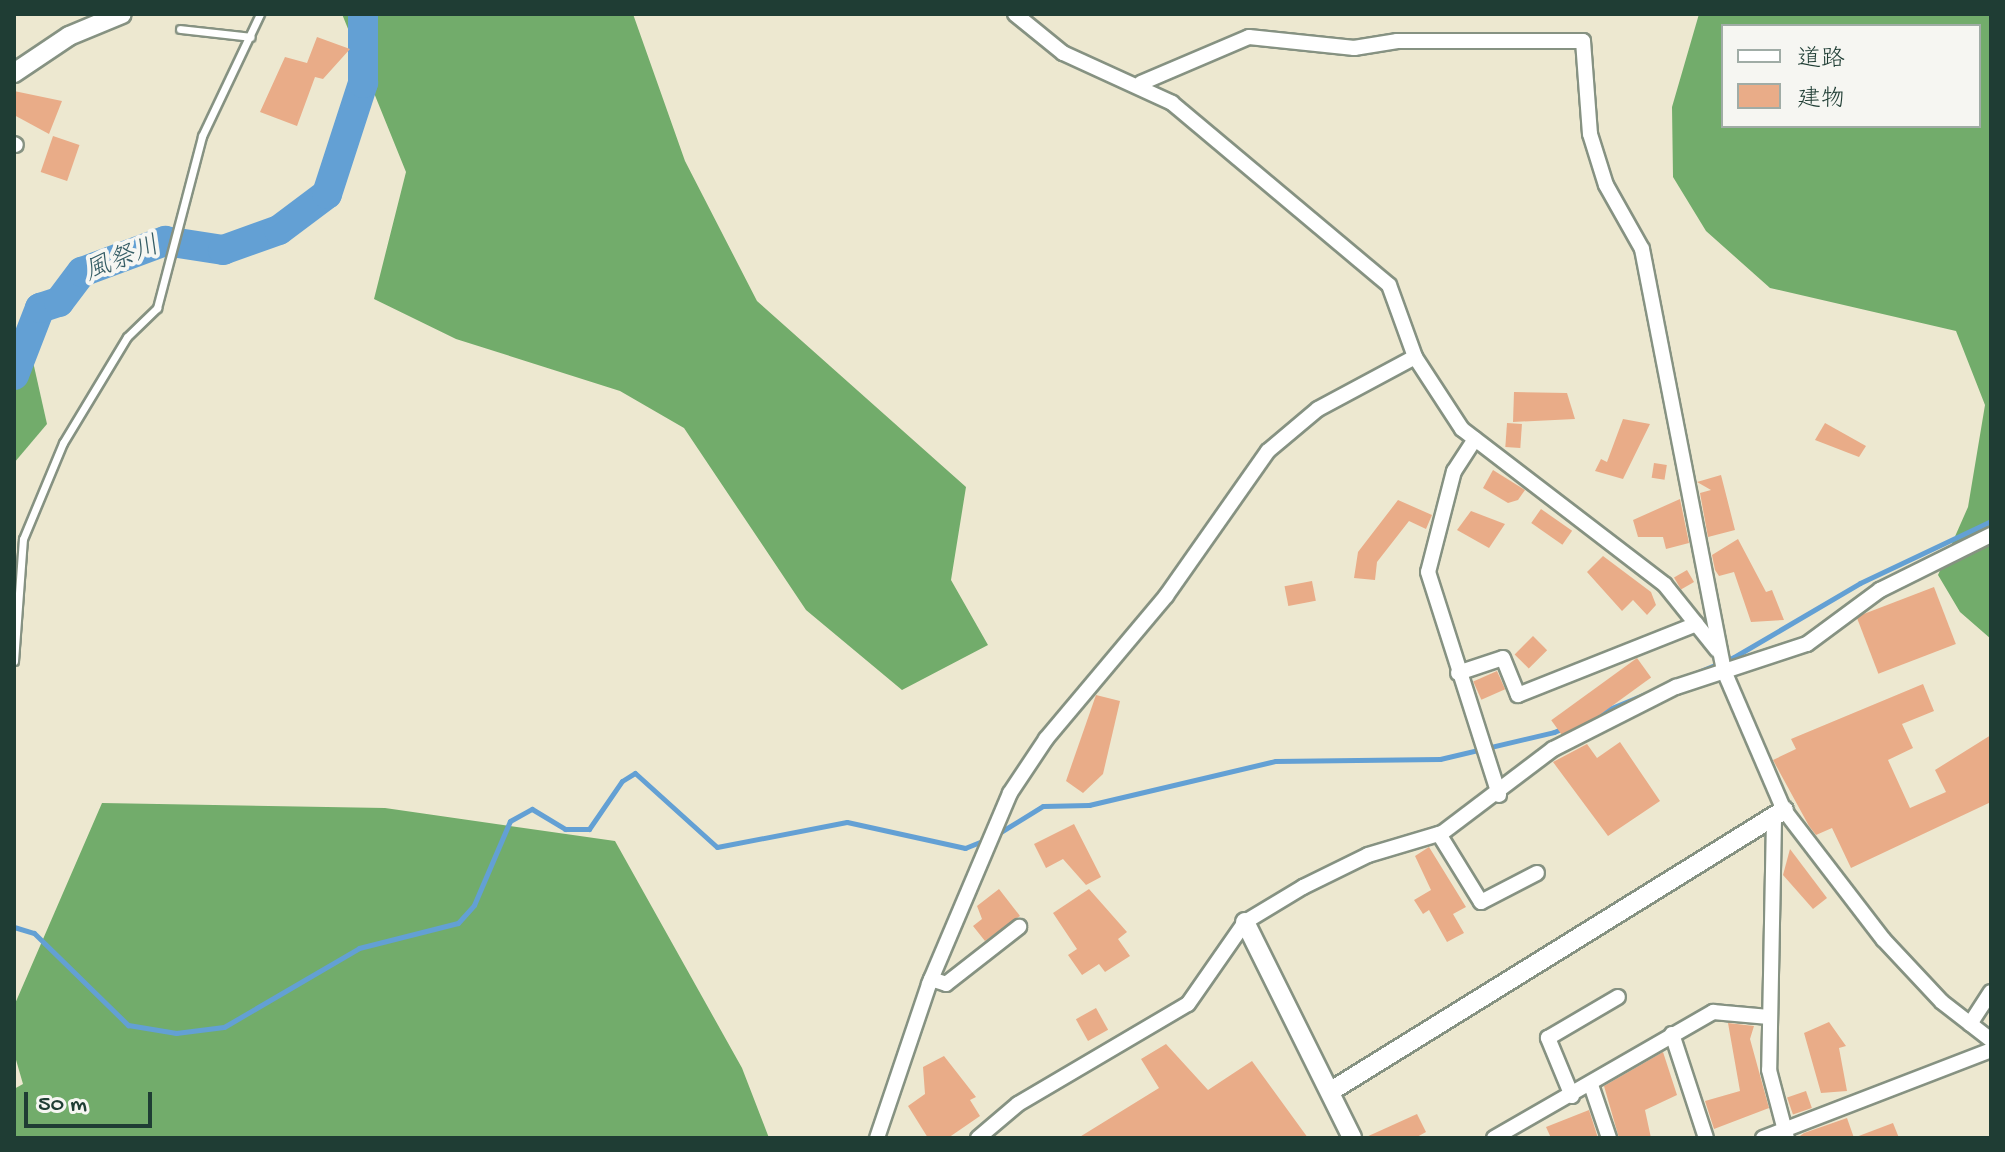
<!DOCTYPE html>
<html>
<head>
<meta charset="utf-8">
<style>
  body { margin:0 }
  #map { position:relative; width:2005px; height:1152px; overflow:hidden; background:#ede8d0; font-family:"Gochi Hand","Klee One",sans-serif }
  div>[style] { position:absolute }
  .forest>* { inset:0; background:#72ac6b }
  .stream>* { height:5px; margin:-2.5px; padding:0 2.5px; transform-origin:2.5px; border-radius:2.5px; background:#63a0d4 }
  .river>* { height:30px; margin:-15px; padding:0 15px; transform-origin:15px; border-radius:15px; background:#63a0d4 }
  .building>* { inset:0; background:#e9ac88; transform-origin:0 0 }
  .roads { filter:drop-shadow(2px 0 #869282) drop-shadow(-2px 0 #869282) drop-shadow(0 2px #869282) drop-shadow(0 -2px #869282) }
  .service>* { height:7px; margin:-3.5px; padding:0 3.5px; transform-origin:3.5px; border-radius:3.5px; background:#fff }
  .minor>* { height:14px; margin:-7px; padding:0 7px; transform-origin:7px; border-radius:7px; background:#fff }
  .tertiary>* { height:18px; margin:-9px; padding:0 9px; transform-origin:9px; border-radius:9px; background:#fff }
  span { translate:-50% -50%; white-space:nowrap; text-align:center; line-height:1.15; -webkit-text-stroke:8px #f6f6f2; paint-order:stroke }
  .water-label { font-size:26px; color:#335b64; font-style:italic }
  .frame { position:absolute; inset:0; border:16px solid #1f3d34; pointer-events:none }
  .legend { position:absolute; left:1721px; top:24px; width:260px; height:104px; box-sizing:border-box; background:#f6f6f2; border:2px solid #a0aca6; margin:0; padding:10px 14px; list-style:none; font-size:24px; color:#1f3d34 }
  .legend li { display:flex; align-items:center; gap:16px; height:40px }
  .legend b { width:40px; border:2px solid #a0aca6 }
  .scale { position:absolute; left:24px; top:1092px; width:128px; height:36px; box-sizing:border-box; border:4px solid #1f3d34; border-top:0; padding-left:10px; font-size:24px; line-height:28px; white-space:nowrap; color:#1f3d34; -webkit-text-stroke:6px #f6f6f2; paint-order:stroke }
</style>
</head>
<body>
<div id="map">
  <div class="forest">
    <i style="clip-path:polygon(342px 14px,633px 14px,685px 161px,757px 301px,966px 487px,951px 580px,988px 645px,902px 690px,806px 610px,684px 428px,620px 391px,456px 339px,374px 299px,406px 172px)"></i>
    <i style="clip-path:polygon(evenodd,1699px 14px,1991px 14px,1991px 639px,1960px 612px,1938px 575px,1968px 507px,1985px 405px,1956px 331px,1770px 288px,1706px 231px,1673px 177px,1672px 107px,1699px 14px,1723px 26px,1979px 26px,1979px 126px,1723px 126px,1723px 26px)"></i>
    <i style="clip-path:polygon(15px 330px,27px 335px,47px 424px,14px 463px)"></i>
    <i style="clip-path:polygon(102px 803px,385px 808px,615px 841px,742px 1068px,769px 1138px,14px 1138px,14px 1089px,23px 1084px,14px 1053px,14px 1006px)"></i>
  </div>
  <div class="stream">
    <i style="left:994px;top:836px;width:57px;rotate:-31.5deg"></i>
    <i style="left:1043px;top:806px;width:46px;rotate:-1.2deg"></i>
    <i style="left:1089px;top:805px;width:191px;rotate:-13.3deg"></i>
    <i style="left:1275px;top:761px;width:165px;rotate:-0.7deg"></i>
    <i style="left:1440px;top:759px;width:117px;rotate:-13.3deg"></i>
    <i style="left:1554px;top:732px;width:195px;rotate:-22.6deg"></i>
    <i style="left:1734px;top:657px;width:146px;rotate:-30.4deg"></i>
    <i style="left:1860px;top:583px;width:145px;rotate:-25.3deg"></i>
    <i style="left:14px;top:927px;width:21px;rotate:17deg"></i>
    <i style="left:34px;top:933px;width:132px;rotate:44.4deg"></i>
    <i style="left:128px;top:1025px;width:49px;rotate:9.5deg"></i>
    <i style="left:176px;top:1033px;width:48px;rotate:-7.1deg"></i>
    <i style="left:224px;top:1027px;width:156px;rotate:-30.3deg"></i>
    <i style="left:359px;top:948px;width:102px;rotate:-14.2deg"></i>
    <i style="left:458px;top:923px;width:24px;rotate:-48deg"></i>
    <i style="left:474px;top:905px;width:91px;rotate:-66.8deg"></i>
    <i style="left:510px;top:821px;width:25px;rotate:-29deg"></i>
    <i style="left:532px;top:809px;width:39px;rotate:31deg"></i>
    <i style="left:565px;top:829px;width:24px"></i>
    <i style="left:589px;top:829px;width:58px;rotate:-55.5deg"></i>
    <i style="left:622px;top:781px;width:15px;rotate:-32deg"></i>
    <i style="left:635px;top:773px;width:110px;rotate:42.1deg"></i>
    <i style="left:717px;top:847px;width:132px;rotate:-10.9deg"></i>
    <i style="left:847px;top:822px;width:121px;rotate:12.4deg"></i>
    <i style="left:965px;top:848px;width:22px;rotate:-22deg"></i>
  </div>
  <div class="river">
    <i style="left:14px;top:375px;width:72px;rotate:-68.8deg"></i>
    <i style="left:40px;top:308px;width:20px;rotate:-18deg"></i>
    <i style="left:59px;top:302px;width:38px;rotate:-53deg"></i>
    <i style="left:82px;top:272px;width:89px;rotate:-20.5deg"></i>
    <i style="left:165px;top:241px;width:59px;rotate:8.8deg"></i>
    <i style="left:223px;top:250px;width:59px;rotate:-19.7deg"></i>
    <i style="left:279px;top:230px;width:60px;rotate:-36.9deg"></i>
    <i style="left:327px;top:194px;width:117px;rotate:-72deg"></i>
    <i style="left:363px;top:83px;width:69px;rotate:-90deg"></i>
  </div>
  <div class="building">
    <i style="clip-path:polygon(317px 37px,350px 49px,323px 79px,315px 77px,297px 126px,260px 112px,285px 57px,307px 63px)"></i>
    <i style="clip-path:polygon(14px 91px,62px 101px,49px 134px,14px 115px)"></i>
    <i style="left:53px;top:136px;width:28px;height:38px;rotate:19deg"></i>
    <i style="clip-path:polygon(1514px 392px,1567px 393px,1575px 419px,1513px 422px)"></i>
    <i style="clip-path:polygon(1623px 419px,1650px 424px,1623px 479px,1595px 471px,1601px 459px,1607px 462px)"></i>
    <i style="left:1507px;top:423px;width:15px;height:24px;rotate:4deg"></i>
    <i style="clip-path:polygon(1825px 423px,1866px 446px,1859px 457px,1815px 440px)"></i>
    <i style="left:1654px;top:463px;width:13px;height:15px;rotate:9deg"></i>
    <i style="clip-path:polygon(1493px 470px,1525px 490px,1518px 500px,1508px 503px,1483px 488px)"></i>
    <i style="clip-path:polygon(1721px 475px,1735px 530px,1708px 537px,1700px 493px,1711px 490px,1697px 482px)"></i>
    <i style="clip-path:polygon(1680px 499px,1689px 543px,1666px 549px,1663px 537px,1638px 537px,1633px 520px)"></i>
    <i style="clip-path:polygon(1398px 500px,1432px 515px,1426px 529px,1409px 521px,1377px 562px,1375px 580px,1354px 578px,1358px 552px)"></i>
    <i style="left:1541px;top:509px;width:38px;height:17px;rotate:35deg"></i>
    <i style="clip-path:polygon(1471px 511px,1505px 524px,1489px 548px,1457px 530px)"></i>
    <i style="clip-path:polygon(1738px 539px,1766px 592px,1772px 590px,1784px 620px,1751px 622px,1734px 572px,1719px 576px,1715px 570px,1712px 555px)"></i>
    <i style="clip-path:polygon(1603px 556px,1651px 592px,1656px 605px,1647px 615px,1633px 600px,1622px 611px,1587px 572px)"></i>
    <i style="left:1687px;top:570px;width:14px;height:15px;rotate:60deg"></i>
    <i style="left:1312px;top:581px;width:20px;height:28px;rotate:79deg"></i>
    <i style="left:1934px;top:587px;width:61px;height:83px;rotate:69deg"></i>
    <i style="left:1533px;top:636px;width:20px;height:26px;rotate:45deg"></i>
    <i style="left:1637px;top:658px;width:24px;height:106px;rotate:54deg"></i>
    <i style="left:1497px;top:671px;width:20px;height:26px;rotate:66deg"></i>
    <i style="clip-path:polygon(1923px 684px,1934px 711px,1902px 724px,1913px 748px,1888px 760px,1910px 808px,1946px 792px,1935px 770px,1991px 735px,1991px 802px,1851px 868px,1832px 828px,1816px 835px,1809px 826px,1773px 760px,1796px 749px,1791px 739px)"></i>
    <i style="clip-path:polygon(1096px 695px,1120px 701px,1103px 774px,1083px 793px,1066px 781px)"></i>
    <i style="clip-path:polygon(1620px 742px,1660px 801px,1608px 836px,1553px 762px,1587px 744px,1597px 758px)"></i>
    <i style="clip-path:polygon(1074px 824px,1101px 877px,1086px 885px,1063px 859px,1046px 868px,1034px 844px)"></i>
    <i style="clip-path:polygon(1429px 847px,1466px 907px,1453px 914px,1464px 933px,1447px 942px,1429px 910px,1423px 914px,1414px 900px,1431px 890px,1415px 856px)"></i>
    <i style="clip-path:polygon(1790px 849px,1827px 898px,1813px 909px,1783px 875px)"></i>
    <i style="clip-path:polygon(999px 889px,1020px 916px,985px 941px,973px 926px,982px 919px,977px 906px)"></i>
    <i style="clip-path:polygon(1089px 889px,1127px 932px,1118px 939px,1130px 956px,1105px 972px,1099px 964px,1082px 975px,1068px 955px,1077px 949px,1053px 913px)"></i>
    <i style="left:1096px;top:1008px;width:25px;height:23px;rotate:61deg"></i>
    <i style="clip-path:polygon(1829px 1022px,1846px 1046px,1839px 1048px,1847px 1091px,1821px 1093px,1804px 1033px)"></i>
    <i style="clip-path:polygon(1728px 1023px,1754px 1026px,1750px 1039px,1769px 1108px,1714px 1129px,1705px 1101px,1740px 1091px)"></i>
    <i style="clip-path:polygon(1166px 1044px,1208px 1090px,1252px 1061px,1308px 1138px,1078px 1138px,1159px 1088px,1141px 1059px)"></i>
    <i style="clip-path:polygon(1663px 1052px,1677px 1095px,1645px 1110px,1651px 1138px,1619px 1138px,1604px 1086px)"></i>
    <i style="clip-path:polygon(944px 1056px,976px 1097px,970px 1100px,980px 1116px,948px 1138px,928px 1138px,908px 1106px,925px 1094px,923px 1067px)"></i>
    <i style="left:1806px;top:1091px;width:18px;height:20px;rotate:71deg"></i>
    <i style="clip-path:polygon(1589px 1110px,1598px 1138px,1551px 1138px,1546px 1127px)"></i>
    <i style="clip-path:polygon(1417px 1114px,1426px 1132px,1415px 1138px,1364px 1138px)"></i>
    <i style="clip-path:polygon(1847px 1118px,1854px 1138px,1797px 1138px,1804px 1133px)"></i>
    <i style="clip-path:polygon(1893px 1123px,1899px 1138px,1856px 1138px,1856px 1137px)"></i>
  </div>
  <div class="roads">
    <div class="service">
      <i style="left:180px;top:29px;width:71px;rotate:6.4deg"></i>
      <i style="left:14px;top:661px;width:122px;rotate:-85.8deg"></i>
      <i style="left:23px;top:539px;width:104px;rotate:-67.4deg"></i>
      <i style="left:63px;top:443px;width:124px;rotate:-58.9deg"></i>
      <i style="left:127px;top:337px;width:42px;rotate:-44deg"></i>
      <i style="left:157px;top:308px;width:178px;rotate:-75.3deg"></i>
      <i style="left:202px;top:136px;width:135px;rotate:-64.6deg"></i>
    </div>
    <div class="minor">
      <i style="left:1015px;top:14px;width:62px;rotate:39.1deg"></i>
      <i style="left:1063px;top:53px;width:120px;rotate:24.6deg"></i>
      <i style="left:1172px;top:103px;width:283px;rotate:40deg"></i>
      <i style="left:1389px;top:285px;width:77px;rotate:70.1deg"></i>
      <i style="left:1415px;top:357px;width:86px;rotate:56.9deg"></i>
      <i style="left:1462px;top:429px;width:256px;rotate:37.5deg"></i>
      <i style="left:1665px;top:585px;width:83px;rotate:51.3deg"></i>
      <i style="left:1141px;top:83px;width:117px;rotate:-23.1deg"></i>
      <i style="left:1249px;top:37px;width:106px;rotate:6deg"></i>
      <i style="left:1354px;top:48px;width:44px;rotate:-9.2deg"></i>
      <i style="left:1397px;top:41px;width:186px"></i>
      <i style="left:1583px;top:41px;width:93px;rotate:85.7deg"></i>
      <i style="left:1590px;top:134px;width:53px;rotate:72.6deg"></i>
      <i style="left:1606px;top:185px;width:73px;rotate:60.6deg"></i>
      <i style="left:1642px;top:249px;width:430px;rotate:79deg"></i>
      <i style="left:1724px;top:671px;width:151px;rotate:66.7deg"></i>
      <i style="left:1784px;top:810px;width:163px;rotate:52.5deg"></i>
      <i style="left:1883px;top:939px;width:86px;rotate:46.9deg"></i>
      <i style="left:1942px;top:1002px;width:62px;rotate:37.8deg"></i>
      <i style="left:14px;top:144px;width:2px;rotate:27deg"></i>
      <i style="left:1475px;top:439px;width:38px;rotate:123deg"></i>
      <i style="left:1454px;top:471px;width:104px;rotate:104.4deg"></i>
      <i style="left:1428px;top:572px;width:234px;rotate:72.3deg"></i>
      <i style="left:1458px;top:673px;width:47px;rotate:-18.4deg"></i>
      <i style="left:1503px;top:658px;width:40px;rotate:68deg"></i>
      <i style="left:1518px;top:695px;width:192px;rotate:-21.7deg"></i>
      <i style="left:1774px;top:819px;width:251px;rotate:91.1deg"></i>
      <i style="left:1769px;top:1070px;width:70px;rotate:75.2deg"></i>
      <i style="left:1439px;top:834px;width:80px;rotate:58.3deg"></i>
      <i style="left:1481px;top:902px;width:63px;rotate:-27.4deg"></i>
      <i style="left:931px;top:979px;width:16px;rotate:18deg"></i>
      <i style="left:946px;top:984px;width:93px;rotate:-38deg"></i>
      <i style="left:1970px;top:1024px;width:38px;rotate:-57deg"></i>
      <i style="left:1672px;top:1034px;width:109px;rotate:71.9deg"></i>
      <i style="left:1591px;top:1085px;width:56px;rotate:71.2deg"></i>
      <i style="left:1572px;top:1096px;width:63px;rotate:-112.5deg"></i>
      <i style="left:1548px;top:1038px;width:81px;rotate:-30.4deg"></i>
      <i style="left:877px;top:1138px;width:163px;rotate:-71.3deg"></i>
      <i style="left:929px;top:984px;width:207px;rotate:-67deg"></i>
      <i style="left:1010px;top:793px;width:65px;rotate:-56.3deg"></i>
      <i style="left:1046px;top:739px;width:187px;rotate:-50deg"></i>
      <i style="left:1166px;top:596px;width:177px;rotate:-54.9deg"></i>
      <i style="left:1268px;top:451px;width:65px;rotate:-40deg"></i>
      <i style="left:1318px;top:409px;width:110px;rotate:-28.2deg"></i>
      <i style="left:978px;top:1138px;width:52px;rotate:-40.4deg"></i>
      <i style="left:1018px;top:1104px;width:197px;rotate:-30.5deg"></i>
      <i style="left:1188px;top:1004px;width:100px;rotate:-55.2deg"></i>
      <i style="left:1245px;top:922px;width:68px;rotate:-31.1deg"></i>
      <i style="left:1303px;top:887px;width:72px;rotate:-26.2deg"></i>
      <i style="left:1368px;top:855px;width:77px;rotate:-16.6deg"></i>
      <i style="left:1442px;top:833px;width:139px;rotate:-37.1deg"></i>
      <i style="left:1553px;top:749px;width:138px;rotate:-26.8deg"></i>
      <i style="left:1676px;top:687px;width:138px;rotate:-18.2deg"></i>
      <i style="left:1807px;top:644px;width:91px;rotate:-36.5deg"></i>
      <i style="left:1880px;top:590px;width:124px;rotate:-26.4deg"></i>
      <i style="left:1494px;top:1138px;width:253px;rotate:-29.9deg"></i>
      <i style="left:1713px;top:1012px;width:56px;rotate:5.1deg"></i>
      <i style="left:1763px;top:1138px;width:244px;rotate:-21.1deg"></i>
    </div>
    <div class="tertiary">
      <i style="left:14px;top:73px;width:66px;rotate:-33.9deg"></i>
      <i style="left:69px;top:36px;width:57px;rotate:-22.5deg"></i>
      <i style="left:1245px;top:922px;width:241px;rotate:63.6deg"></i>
      <i style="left:1331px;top:1091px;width:533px;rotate:-31.81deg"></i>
    </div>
  </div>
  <div class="water-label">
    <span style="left:123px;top:261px;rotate:-22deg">風祭川</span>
  </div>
  <div class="frame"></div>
  <ul class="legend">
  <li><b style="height:10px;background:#fff"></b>道路</li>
  <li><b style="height:22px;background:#e9ac88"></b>建物</li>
  </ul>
  <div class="scale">50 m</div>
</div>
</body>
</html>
